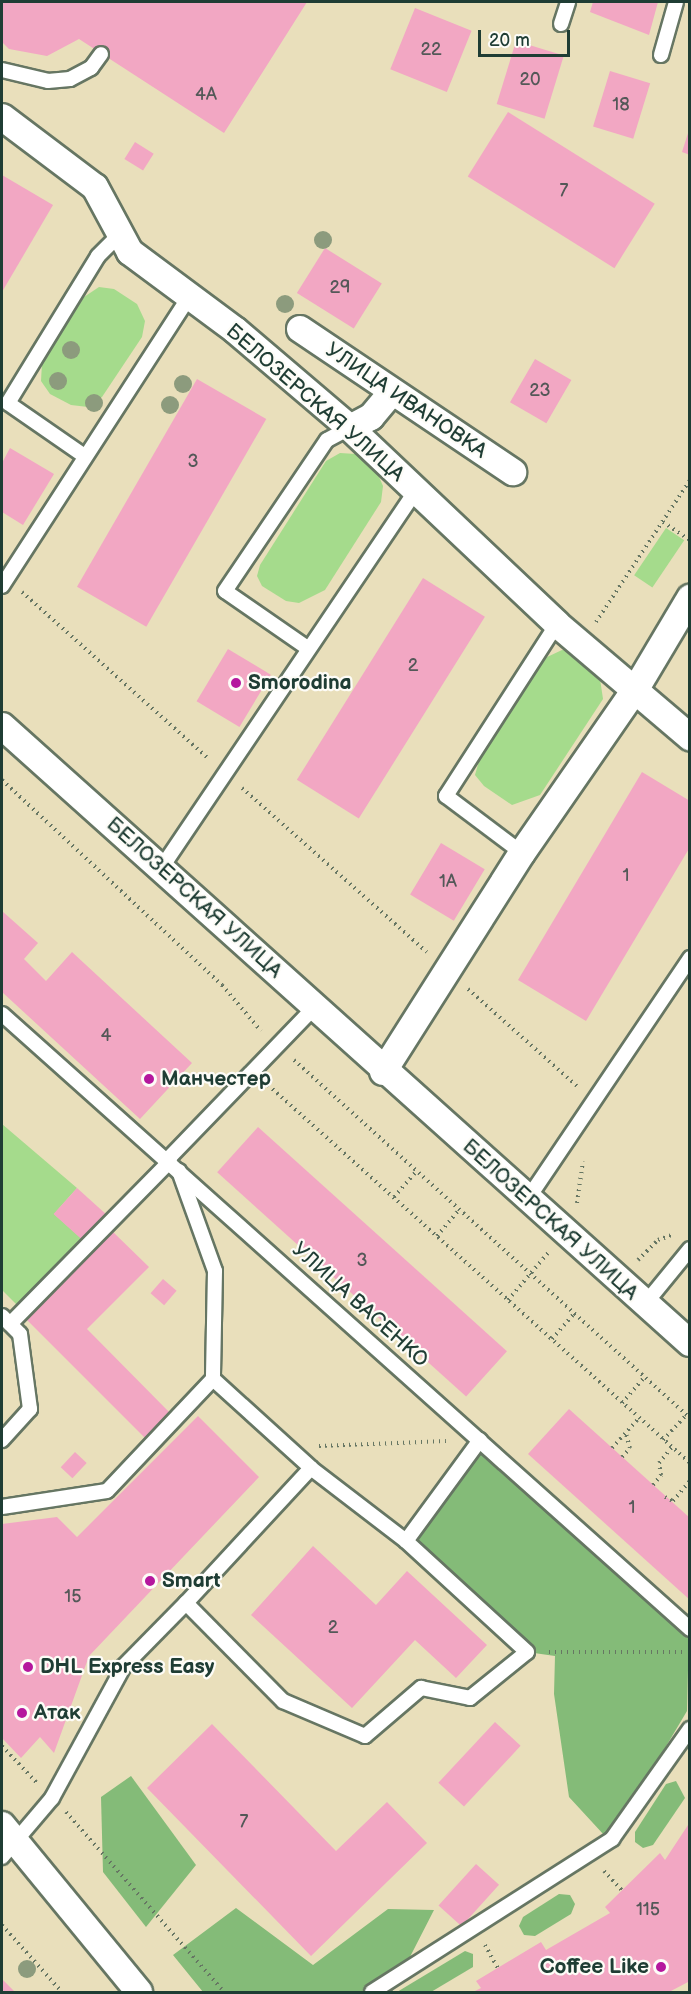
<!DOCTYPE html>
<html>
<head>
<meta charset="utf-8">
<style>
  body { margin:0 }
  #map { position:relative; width:691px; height:1994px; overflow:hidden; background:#e9dfbb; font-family:"Balsamiq Sans",sans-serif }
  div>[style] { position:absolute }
  .green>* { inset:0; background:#a5db8c; transform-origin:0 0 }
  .forest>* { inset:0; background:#84bb78 }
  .building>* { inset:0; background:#f2a7c3; transform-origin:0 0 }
  .path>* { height:4px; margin-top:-2px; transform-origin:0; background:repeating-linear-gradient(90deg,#667663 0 1.5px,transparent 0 6px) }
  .roads { filter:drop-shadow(2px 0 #667663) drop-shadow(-2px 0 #667663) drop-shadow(0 2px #667663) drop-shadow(0 -2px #667663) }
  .service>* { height:14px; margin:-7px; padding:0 7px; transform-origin:7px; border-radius:7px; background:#fff }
  .minor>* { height:26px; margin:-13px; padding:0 13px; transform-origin:13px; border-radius:13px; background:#fff }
  .trees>* { width:18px; height:18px; margin:-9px; border-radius:50%; background:#8c9b7d }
  .dots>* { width:16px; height:16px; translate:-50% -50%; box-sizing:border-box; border:3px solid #fdfcf7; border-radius:50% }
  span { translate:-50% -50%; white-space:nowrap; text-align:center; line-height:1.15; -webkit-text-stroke:4.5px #fdfcf7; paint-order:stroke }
  .number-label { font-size:18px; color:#545858 }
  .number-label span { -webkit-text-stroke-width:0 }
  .street-label { font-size:21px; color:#1f3d34 }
  .poi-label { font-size:21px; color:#1f3d34; font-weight:700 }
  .left { translate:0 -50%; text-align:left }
  .right { translate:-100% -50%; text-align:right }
  .frame { position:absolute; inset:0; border:3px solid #1f3d34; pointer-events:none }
  .scale { position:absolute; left:478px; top:30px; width:92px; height:27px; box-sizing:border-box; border:3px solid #1f3d34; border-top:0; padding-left:8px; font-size:18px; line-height:21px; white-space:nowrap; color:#1f3d34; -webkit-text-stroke:4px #fdfcf7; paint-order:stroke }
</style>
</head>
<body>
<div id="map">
  <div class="green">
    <i style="clip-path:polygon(99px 287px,114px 289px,137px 304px,145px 321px,142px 337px,102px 397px,88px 407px,71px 405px,50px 394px,41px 381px,42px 363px,84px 297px)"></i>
    <i style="clip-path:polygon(340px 453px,356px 454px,376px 470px,383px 486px,381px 502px,325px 590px,299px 603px,286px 601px,262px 586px,257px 576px,260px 565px,326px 461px)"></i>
    <i style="left:666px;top:528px;width:22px;height:57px;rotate:34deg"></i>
    <i style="clip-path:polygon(562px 650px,576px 651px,599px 672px,603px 699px,540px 795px,512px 805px,484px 786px,475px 775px,479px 761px,545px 658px)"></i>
    <i style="clip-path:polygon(2px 1124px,77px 1188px,54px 1214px,81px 1238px,18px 1306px,2px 1290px)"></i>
  </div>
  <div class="forest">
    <i style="clip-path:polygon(480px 1440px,689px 1629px,687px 1711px,630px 1807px,604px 1835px,569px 1797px,554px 1694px,555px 1656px,527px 1652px,406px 1541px)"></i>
    <i style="clip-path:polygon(131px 1776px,196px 1865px,146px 1927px,103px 1872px,101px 1797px)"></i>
    <i style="clip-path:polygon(676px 1781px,685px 1798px,653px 1845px,643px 1848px,635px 1842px,635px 1832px,666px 1784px)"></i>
    <i style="clip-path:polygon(559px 1894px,570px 1895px,575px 1904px,571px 1914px,535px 1936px,524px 1935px,519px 1926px,523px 1917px)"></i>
    <i style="clip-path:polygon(236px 1908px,313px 1965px,388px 1909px,434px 1910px,392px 1992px,203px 1992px,173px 1955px)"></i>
    <i style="clip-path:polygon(465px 1951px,473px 1954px,473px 1967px,431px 1992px,397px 1992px)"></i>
  </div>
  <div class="building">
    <i style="clip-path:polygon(2px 2px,307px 2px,224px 133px,79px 39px,47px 56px,9px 49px,2px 42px)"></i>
    <i style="clip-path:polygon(593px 2px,658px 2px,649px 35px,590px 12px)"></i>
    <i style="left:415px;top:8px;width:61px;height:66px;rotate:22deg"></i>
    <i style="left:516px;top:41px;width:50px;height:66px;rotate:17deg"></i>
    <i style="left:610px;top:71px;width:42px;height:58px;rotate:17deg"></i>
    <i style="left:508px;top:112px;width:173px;height:76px;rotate:32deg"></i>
    <i style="clip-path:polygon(689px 130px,690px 130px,690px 155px,682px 152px)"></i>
    <i style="left:135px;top:142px;width:22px;height:20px;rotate:32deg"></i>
    <i style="clip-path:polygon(2px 175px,53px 205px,2px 292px)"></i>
    <i style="left:325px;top:248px;width:67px;height:53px;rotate:32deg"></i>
    <i style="left:535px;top:359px;width:42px;height:50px;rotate:30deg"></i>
    <i style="left:197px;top:379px;width:80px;height:240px;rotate:30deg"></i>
    <i style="clip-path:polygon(10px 448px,54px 474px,23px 525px,2px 512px,2px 463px)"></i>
    <i style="left:423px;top:578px;width:73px;height:238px;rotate:32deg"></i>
    <i style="left:228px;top:649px;width:50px;height:61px;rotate:31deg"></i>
    <i style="clip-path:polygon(642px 772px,690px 801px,690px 847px,586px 1021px,518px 980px)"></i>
    <i style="left:441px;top:843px;width:51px;height:60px;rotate:31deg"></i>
    <i style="clip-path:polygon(2px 911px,38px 943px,24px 959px,46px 981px,72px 952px,192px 1063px,140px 1119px,2px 992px)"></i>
    <i style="left:258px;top:1127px;width:335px;height:61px;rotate:42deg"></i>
    <i style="left:77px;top:1188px;width:38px;height:35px;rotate:42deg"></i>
    <i style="clip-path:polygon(111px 1230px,149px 1267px,87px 1329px,173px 1416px,148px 1441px,24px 1317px)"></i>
    <i style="left:163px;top:1279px;width:18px;height:19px;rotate:41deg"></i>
    <i style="clip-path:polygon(569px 1409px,690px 1518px,690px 1600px,528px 1454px)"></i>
    <i style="clip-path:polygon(198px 1416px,259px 1477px,89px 1656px,54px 1753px,40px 1737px,21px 1758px,2px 1738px,2px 1524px,57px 1517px,77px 1537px)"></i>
    <i style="left:75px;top:1452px;width:16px;height:21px;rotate:43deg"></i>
    <i style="clip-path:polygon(313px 1546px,376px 1605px,407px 1571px,487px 1645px,456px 1678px,415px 1640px,352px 1708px,251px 1615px)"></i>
    <i style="left:495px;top:1722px;width:35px;height:83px;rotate:43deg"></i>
    <i style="clip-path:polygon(212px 1724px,336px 1851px,387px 1802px,427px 1843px,311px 1956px,147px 1788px)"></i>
    <i style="clip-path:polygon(690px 1822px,690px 1981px,669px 1992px,473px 1992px,481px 1988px,476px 1981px,541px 1942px,546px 1950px,610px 1913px,605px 1907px,660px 1853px,665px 1860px)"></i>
    <i style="left:476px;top:1864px;width:31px;height:56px;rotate:42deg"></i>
    <i style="clip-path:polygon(2px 1979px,15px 1992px,2px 1992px)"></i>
  </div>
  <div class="path">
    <i style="left:663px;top:522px;width:32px;rotate:34deg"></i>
    <i style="left:22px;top:592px;width:251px;rotate:41.8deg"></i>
    <i style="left:596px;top:622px;width:170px;rotate:-56.5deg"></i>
    <i style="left:2px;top:780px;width:301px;rotate:43deg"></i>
    <i style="left:222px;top:985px;width:60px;rotate:49.7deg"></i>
    <i style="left:242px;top:788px;width:247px;rotate:41.6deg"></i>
    <i style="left:468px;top:989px;width:146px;rotate:41.7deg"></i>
    <i style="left:294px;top:1060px;width:534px;rotate:42.11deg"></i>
    <i style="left:268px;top:1085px;width:567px;rotate:41.85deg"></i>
    <i style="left:394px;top:1197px;width:35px;rotate:-49deg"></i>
    <i style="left:577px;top:1203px;width:42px;rotate:-81.9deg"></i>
    <i style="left:437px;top:1236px;width:34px;rotate:-50deg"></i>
    <i style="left:638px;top:1260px;width:28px;rotate:-45deg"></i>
    <i style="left:658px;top:1240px;width:15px;rotate:-20deg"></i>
    <i style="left:508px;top:1300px;width:62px;rotate:-49.6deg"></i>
    <i style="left:552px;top:1339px;width:33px;rotate:-49deg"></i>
    <i style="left:622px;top:1403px;width:35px;rotate:-49deg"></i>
    <i style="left:663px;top:1440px;width:34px;rotate:-47deg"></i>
    <i style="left:319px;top:1446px;width:127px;rotate:-2.3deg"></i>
    <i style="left:612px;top:1448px;width:40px;rotate:-48deg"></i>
    <i style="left:622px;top:1457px;width:12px;rotate:-48deg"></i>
    <i style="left:630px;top:1448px;width:15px;rotate:-106deg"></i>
    <i style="left:653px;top:1485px;width:13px;rotate:-51deg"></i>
    <i style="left:661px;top:1475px;width:12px;rotate:-99deg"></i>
    <i style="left:659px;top:1463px;width:21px;rotate:-51deg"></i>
    <i style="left:665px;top:1497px;width:9px;rotate:27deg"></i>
    <i style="left:673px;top:1501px;width:26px;rotate:-50deg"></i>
    <i style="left:549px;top:1652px;width:137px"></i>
    <i style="left:2px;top:1746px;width:50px;rotate:46.6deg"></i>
    <i style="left:66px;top:1812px;width:240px;rotate:48.7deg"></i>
    <i style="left:604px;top:1871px;width:26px;rotate:47deg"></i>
    <i style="left:2px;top:1925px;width:90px;rotate:48.2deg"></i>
    <i style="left:485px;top:1945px;width:26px;rotate:61deg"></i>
  </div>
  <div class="roads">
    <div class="service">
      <i style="left:561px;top:24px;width:23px;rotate:-72deg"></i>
      <i style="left:661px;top:55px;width:55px;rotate:-74.2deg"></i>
      <i style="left:2px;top:70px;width:47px;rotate:13.4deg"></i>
      <i style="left:48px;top:81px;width:22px;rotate:-5deg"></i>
      <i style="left:70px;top:79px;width:24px;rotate:-28deg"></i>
      <i style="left:91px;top:68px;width:17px;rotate:-54deg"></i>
      <i style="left:83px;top:455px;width:91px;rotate:-145.3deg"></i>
      <i style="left:8px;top:403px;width:172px;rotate:-58.5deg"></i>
      <i style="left:98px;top:256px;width:28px;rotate:-45deg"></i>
      <i style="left:2px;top:586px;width:342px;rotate:-57.1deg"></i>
      <i style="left:306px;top:647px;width:98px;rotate:-145.3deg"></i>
      <i style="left:225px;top:591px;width:182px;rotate:-56deg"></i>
      <i style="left:327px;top:440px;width:26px;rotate:-28deg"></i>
      <i style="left:522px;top:853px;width:95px;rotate:-143.1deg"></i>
      <i style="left:446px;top:796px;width:205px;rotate:-57.2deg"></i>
      <i style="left:162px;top:867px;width:452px;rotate:-56deg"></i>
      <i style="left:2px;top:1014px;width:923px;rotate:41.79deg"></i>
      <i style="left:167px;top:1160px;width:211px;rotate:-46deg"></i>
      <i style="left:179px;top:1171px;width:106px;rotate:70.2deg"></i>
      <i style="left:215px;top:1271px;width:108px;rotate:91.1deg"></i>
      <i style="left:213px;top:1379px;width:132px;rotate:42.2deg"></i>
      <i style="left:527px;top:1200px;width:292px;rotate:-56deg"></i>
      <i style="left:645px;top:1304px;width:71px;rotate:-50.7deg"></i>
      <i style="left:2px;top:1316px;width:25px;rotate:45deg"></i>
      <i style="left:20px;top:1334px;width:76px;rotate:82.4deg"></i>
      <i style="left:30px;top:1409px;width:42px;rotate:132.1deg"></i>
      <i style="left:10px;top:1324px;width:228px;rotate:-45.5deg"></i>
      <i style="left:2px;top:1507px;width:106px;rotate:-8.7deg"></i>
      <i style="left:107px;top:1491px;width:154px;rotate:-46.6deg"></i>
      <i style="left:406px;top:1541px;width:120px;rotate:-142.5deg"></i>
      <i style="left:311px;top:1468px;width:184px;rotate:132.8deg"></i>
      <i style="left:186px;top:1603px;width:138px;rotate:45.3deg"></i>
      <i style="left:283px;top:1701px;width:89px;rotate:23.1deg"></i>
      <i style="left:365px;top:1736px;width:74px;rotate:-40.6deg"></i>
      <i style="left:421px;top:1688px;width:50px;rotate:11.5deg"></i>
      <i style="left:470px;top:1698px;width:73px;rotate:-38.9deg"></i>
      <i style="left:527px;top:1652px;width:164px;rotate:-137.5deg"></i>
      <i style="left:406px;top:1541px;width:125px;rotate:-53.8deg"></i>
      <i style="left:2px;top:1857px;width:77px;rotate:-49.7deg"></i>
      <i style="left:52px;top:1798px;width:150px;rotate:-61.4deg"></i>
      <i style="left:124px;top:1666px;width:88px;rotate:-45.5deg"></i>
      <i style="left:372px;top:1992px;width:285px;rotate:-32.5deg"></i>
      <i style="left:612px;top:1839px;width:135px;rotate:-54.7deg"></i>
    </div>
    <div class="minor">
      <i style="left:2px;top:117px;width:116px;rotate:37deg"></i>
      <i style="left:95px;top:187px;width:74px;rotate:61.7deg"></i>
      <i style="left:130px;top:252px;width:131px;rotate:36.6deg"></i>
      <i style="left:235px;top:330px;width:151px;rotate:40.4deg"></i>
      <i style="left:350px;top:428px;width:285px;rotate:43.4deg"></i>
      <i style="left:557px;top:624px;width:175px;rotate:40.4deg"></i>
      <i style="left:300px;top:329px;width:257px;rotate:33.9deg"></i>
      <i style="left:350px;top:428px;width:24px;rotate:-28deg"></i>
      <i style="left:371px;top:417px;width:31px;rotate:-50deg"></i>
      <i style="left:2px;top:726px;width:924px;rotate:41.89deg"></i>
      <i style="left:383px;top:1072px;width:259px;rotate:-57.6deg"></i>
      <i style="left:522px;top:853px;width:202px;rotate:-55.3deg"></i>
      <i style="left:637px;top:687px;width:104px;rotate:-59.2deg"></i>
      <i style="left:2px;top:1825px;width:216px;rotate:50.6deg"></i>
    </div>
  </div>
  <div class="trees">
    <i style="left:323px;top:240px"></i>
    <i style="left:285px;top:304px"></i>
    <i style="left:71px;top:350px"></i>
    <i style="left:58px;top:381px"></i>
    <i style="left:183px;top:384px"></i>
    <i style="left:94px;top:403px"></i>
    <i style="left:170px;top:405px"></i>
    <i style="left:27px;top:1969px"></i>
  </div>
  <div class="dots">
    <i style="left:236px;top:683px;background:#b5179e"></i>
    <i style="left:149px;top:1079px;background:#b5179e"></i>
    <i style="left:150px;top:1581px;background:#b5179e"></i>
    <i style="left:28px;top:1667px;background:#b5179e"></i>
    <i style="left:22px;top:1713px;background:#b5179e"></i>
    <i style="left:661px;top:1967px;background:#b5179e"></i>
  </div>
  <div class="number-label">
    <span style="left:431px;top:50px">22</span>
    <span style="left:530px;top:80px">20</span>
    <span style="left:206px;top:95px">4А</span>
    <span style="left:621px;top:105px">18</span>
    <span style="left:564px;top:191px">7</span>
    <span style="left:340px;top:288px">29</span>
    <span style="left:540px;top:391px">23</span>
    <span style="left:193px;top:462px">3</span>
    <span style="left:413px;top:666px">2</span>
    <span style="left:626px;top:876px">1</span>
    <span style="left:448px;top:882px">1А</span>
    <span style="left:106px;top:1036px">4</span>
    <span style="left:362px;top:1261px">3</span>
    <span style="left:632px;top:1508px">1</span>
    <span style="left:73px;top:1597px">15</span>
    <span style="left:333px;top:1628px">2</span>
    <span style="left:244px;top:1822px">7</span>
    <span style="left:648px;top:1910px">115</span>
  </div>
  <div class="street-label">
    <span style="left:406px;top:401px;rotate:34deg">УЛИЦА ИВАНОВКА</span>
    <span style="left:315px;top:403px;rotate:41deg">БЕЛОЗЕРСКАЯ УЛИЦА</span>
    <span style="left:194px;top:898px;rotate:42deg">БЕЛОЗЕРСКАЯ УЛИЦА</span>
    <span style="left:550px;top:1220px;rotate:42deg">БЕЛОЗЕРСКАЯ УЛИЦА</span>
    <span style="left:360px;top:1305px;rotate:42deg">УЛИЦА ВАСЕНКО</span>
  </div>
  <div class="poi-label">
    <span class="left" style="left:248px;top:683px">Smorodina</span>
    <span class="left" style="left:161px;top:1079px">Манчестер</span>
    <span class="left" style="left:162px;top:1581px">Smart</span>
    <span class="left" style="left:40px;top:1667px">DHL Express Easy</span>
    <span class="left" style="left:34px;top:1713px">Атак</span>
    <span class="right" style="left:649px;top:1967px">Coffee Like</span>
  </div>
  <div class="frame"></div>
  <div class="scale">20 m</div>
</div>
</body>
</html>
